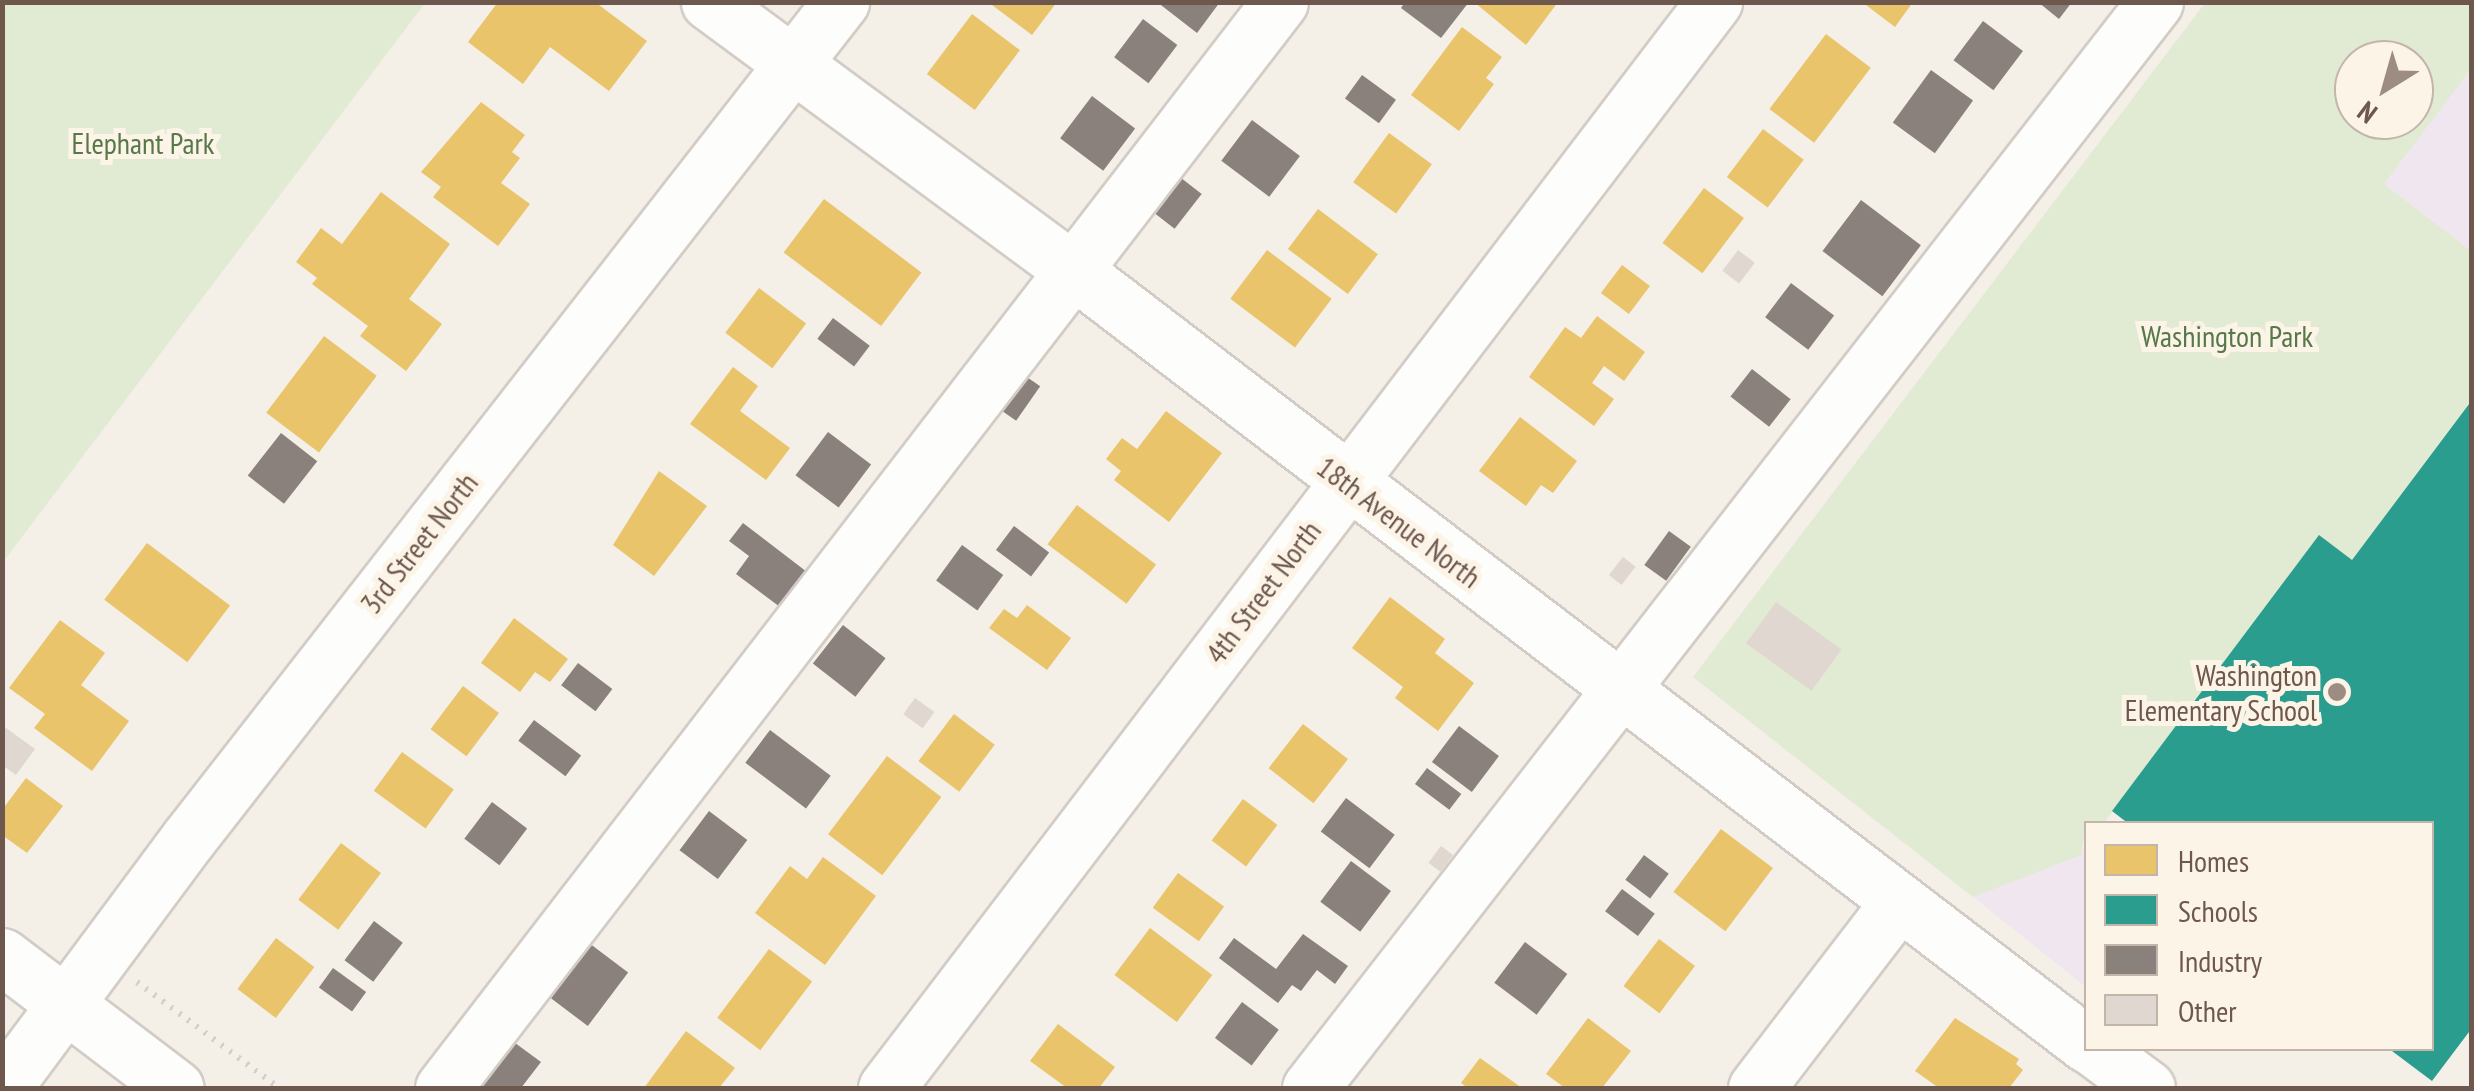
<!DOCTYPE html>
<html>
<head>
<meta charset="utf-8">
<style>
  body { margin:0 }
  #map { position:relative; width:2474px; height:1091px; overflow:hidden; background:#f4efe7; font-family:"PT Sans Narrow",sans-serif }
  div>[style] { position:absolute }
  .education>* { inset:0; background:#f0e6ef }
  .green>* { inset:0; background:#e1ead3 }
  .homes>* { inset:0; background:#e9c46a; transform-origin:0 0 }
  .schools>* { inset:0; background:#2a9d8f }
  .industry>* { inset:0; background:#8a817c; transform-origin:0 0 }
  .building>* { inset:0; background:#e0d7d0; transform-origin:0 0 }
  .path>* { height:6px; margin-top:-3px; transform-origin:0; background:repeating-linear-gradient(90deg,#d5cfc9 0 2.5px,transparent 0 10.5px) }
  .roads { filter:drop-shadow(2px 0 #d3ccc6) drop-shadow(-2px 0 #d3ccc6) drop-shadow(0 2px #d3ccc6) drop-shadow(0 -2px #d3ccc6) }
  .minor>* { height:55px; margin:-27.5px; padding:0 27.5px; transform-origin:27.5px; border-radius:27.5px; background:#fdfdfb }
  .dots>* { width:28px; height:28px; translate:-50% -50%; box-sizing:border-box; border:5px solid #fdf4e8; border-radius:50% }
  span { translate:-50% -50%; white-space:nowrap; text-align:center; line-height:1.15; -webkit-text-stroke:10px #fdf4e8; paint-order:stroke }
  .park-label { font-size:30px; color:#577848 }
  .street-label { font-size:30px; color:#6e574c }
  .poi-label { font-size:30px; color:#6e574c }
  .right { translate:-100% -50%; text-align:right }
  .frame { position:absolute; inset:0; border:5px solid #6e574c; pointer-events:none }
  .legend { position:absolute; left:2084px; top:821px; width:350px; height:230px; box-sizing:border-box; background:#fdf4e8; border:2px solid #c4b5aa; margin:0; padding:12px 18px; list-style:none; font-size:30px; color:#6e574c }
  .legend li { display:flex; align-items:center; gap:20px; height:50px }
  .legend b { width:50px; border:2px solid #c4b5aa }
  .north { position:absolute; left:2334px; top:40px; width:100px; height:100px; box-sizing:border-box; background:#fdf4e8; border:2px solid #c4b5aa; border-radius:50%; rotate:217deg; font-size:28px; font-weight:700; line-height:40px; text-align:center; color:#6e574c }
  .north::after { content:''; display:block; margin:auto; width:35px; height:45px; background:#9d8c82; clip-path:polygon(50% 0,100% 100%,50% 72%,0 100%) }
</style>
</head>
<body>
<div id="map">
  <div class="education">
    <i style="clip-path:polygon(2471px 69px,2471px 251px,2384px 184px)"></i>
    <i style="clip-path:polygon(2086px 847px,2086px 987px,1973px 897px)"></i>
  </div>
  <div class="green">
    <i style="clip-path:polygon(3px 2px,425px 3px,3px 562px,2px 3px)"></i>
    <i style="clip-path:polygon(evenodd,2205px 3px,2471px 3px,2471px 69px,2384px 184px,2471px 251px,2471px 400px,2352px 560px,2319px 536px,2104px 823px,2086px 824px,2081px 855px,1973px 897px,1693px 677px,2205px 3px,2354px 60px,2414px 60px,2414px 120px,2354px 120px,2354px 60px)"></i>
  </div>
  <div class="homes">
    <i style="clip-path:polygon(498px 2px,595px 2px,647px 41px,609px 91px,550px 47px,523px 84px,468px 42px)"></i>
    <i style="clip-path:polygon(988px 2px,1057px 2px,1032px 35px)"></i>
    <i style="clip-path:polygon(1474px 2px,1558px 2px,1526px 45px)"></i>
    <i style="clip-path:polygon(1862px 2px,1913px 2px,1895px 27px)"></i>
    <i style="left:972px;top:14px;width:60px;height:75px;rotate:37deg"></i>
    <i style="clip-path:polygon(1462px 27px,1502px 57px,1486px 78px,1494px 84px,1459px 131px,1411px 95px)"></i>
    <i style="left:1826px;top:34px;width:56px;height:94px;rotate:37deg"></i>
    <i style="clip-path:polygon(481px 102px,525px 135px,512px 152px,520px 158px,501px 183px,530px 204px,498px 246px,433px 197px,441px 187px,421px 172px)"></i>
    <i style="left:1763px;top:129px;width:51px;height:60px;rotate:37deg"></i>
    <i style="left:1389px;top:133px;width:53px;height:61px;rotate:36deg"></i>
    <i style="left:1704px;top:188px;width:50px;height:69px;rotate:37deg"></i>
    <i style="clip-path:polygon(381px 192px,450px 244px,409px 299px,442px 324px,406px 371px,360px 336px,368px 326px,312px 284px,317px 278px,296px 262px,321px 228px,342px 244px)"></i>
    <i style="left:824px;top:199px;width:122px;height:67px;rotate:37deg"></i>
    <i style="left:1318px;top:209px;width:75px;height:50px;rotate:37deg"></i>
    <i style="left:1267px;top:250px;width:81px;height:61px;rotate:37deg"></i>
    <i style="left:1622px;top:265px;width:35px;height:35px;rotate:37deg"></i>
    <i style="left:759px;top:288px;width:59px;height:56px;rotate:37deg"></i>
    <i style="clip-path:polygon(1597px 316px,1645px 352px,1624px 381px,1604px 366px,1592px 383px,1614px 399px,1594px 426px,1529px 377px,1565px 327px,1581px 338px)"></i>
    <i style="left:324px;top:336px;width:66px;height:96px;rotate:37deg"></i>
    <i style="clip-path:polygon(733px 367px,758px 386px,740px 411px,790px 448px,766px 480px,690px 424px)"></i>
    <i style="clip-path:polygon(1166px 411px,1222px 453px,1169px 522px,1114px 480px,1121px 471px,1106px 459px,1122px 438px,1137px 449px)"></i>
    <i style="clip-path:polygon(1520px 417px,1577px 461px,1553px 493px,1541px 485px,1526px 506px,1479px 471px)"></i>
    <i style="clip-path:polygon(659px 471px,707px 506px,654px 576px,613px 545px)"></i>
    <i style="left:1077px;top:505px;width:99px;height:49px;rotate:37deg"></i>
    <i style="left:147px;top:543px;width:104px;height:71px;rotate:37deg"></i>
    <i style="clip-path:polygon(1390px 597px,1445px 639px,1435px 653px,1474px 683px,1438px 731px,1395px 698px,1403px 687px,1352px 648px)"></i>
    <i style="clip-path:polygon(1027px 605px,1071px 638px,1047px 670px,989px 628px,1004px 609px,1017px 618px)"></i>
    <i style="clip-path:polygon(514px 618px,568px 659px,550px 682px,535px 672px,520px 692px,481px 663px)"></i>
    <i style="clip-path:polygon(60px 620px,105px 653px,81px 685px,129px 721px,92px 771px,34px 728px,45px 714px,9px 688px)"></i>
    <i style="left:463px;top:686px;width:45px;height:54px;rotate:37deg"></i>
    <i style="left:954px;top:714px;width:51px;height:59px;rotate:37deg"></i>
    <i style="left:1303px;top:724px;width:57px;height:56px;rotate:38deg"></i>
    <i style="left:402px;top:752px;width:64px;height:48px;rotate:36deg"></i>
    <i style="left:887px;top:756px;width:68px;height:98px;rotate:37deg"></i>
    <i style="clip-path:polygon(26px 778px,63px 806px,27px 853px,2px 835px,2px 810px)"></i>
    <i style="left:1243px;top:799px;width:43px;height:52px;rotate:37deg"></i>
    <i style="left:1721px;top:829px;width:65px;height:79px;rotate:37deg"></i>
    <i style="left:341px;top:843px;width:50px;height:71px;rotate:37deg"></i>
    <i style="clip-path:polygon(823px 857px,876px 896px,825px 965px,755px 913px,790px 866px,807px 879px)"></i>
    <i style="left:1178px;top:873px;width:57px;height:43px;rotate:36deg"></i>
    <i style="left:1150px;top:928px;width:78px;height:59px;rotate:37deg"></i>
    <i style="left:276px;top:938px;width:48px;height:64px;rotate:37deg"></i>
    <i style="left:1659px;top:939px;width:45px;height:59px;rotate:37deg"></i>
    <i style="left:769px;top:949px;width:54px;height:86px;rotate:37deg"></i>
    <i style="clip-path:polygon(1588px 1018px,1631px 1051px,1602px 1088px,1565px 1088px,1546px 1074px)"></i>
    <i style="clip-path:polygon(1955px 1018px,2019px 1059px,2016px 1064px,2023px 1070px,2009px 1088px,1939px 1088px,1915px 1071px)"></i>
    <i style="clip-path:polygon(1058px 1024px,1115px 1067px,1099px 1088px,1067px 1088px,1030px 1061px)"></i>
    <i style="clip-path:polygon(686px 1031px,735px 1068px,719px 1088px,644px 1088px)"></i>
    <i style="clip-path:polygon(1480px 1058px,1522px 1088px,1468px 1088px,1461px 1083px)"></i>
  </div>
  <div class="schools">
    <i style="clip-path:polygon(2472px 400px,2472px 1028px,2432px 1081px,2388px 1048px,2432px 1048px,2432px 824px,2129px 824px,2112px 811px,2319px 535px,2352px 560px)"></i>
  </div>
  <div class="industry">
    <i style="clip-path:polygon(1157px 2px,1220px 2px,1197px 33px)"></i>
    <i style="clip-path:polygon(1405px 2px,1469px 2px,1441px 38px,1401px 8px)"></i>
    <i style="clip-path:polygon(2038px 2px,2072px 2px,2059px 19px)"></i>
    <i style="left:1143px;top:19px;width:43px;height:48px;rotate:37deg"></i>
    <i style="left:1983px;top:21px;width:50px;height:49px;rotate:37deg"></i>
    <i style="left:1931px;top:70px;width:52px;height:65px;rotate:36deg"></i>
    <i style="left:1362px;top:75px;width:42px;height:29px;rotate:36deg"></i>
    <i style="left:1092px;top:96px;width:54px;height:53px;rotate:37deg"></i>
    <i style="left:1252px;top:120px;width:60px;height:51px;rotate:37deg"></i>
    <i style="left:1167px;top:167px;width:44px;height:44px;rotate:38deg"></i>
    <i style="left:1861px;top:200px;width:75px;height:64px;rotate:37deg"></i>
    <i style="left:1791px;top:283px;width:54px;height:43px;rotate:37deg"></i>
    <i style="left:833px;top:318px;width:46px;height:26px;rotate:37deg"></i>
    <i style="left:1014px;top:368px;width:32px;height:42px;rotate:35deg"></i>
    <i style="left:1752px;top:369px;width:49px;height:35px;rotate:38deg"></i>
    <i style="left:828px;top:432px;width:54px;height:54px;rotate:37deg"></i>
    <i style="left:281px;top:433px;width:46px;height:54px;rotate:38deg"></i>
    <i style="clip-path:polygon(743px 523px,807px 572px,780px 607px,736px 574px,749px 556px,729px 541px)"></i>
    <i style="left:1014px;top:526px;width:44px;height:30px;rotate:37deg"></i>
    <i style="left:1669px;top:531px;width:27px;height:42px;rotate:36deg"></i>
    <i style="left:962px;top:545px;width:51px;height:44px;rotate:36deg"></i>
    <i style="left:843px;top:625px;width:54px;height:49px;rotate:38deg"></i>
    <i style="left:578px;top:663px;width:43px;height:28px;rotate:37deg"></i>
    <i style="left:534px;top:720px;width:59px;height:26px;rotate:37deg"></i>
    <i style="left:1459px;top:726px;width:50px;height:45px;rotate:37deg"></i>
    <i style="left:770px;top:730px;width:76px;height:41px;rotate:37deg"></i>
    <i style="left:1427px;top:768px;width:43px;height:20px;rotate:37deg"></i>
    <i style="left:1346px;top:798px;width:61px;height:42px;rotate:37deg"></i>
    <i style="left:492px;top:802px;width:44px;height:46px;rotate:37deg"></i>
    <i style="left:709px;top:811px;width:48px;height:49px;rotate:37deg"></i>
    <i style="left:1644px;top:855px;width:31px;height:31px;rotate:37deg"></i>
    <i style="left:1351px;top:861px;width:50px;height:51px;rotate:37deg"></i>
    <i style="left:1622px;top:889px;width:41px;height:28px;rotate:37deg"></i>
    <i style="left:374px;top:921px;width:36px;height:49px;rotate:37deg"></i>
    <i style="clip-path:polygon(1303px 934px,1348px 966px,1335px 984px,1317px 970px,1301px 991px,1292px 985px,1278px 1003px,1219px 958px,1234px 938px,1276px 969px)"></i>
    <i style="left:585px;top:940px;width:54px;height:67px;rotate:37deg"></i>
    <i style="left:1525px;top:942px;width:53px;height:51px;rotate:37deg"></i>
    <i style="left:333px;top:968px;width:41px;height:24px;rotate:36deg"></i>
    <i style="left:1242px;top:1002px;width:46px;height:45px;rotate:37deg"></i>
    <i style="clip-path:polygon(503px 1034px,541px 1062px,521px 1088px,462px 1088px)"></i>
  </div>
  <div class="building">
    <i style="left:1738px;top:250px;width:21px;height:26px;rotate:37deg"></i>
    <i style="left:1623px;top:557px;width:16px;height:23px;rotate:38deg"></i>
    <i style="left:1776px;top:602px;width:81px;height:51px;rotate:36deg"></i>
    <i style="left:915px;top:698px;width:24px;height:20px;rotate:36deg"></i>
    <i style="clip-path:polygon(2px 725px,35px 749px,16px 775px,2px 765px)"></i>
    <i style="left:1441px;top:846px;width:15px;height:21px;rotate:37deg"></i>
  </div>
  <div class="path">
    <i style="left:137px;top:982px;width:177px;rotate:36.7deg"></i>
  </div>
  <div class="roads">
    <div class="minor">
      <i style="left:709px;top:2px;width:452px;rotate:36.4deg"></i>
      <i style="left:1073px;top:270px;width:1275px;rotate:37.38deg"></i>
      <i style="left:2px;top:956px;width:218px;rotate:37.2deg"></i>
      <i style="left:2093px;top:1048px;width:67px;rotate:36.5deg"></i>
      <i style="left:3px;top:1088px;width:310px;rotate:-53.4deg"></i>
      <i style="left:188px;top:839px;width:1062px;rotate:-52.04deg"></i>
      <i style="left:443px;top:1088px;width:1371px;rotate:-52.38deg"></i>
      <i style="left:886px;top:1088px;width:1366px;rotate:-52.68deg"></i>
      <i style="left:1310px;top:1088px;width:1376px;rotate:-52.11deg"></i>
      <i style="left:1756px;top:1088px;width:233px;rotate:-52.5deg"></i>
    </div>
  </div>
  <div class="dots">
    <i style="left:2337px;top:692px;background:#9d8c82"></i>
  </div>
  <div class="park-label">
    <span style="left:143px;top:143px">Elephant Park</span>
    <span style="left:2227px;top:336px">Washington Park</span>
  </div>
  <div class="street-label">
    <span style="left:1399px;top:522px;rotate:37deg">18th Avenue North</span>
    <span style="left:419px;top:543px;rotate:-52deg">3rd Street North</span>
    <span style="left:1263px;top:592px;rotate:-53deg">4th Street North</span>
  </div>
  <div class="poi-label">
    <span class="right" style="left:2317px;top:692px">Washington<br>Elementary School</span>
  </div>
  <div class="frame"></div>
  <ul class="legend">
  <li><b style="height:28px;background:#e9c46a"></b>Homes</li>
  <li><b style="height:28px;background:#2a9d8f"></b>Schools</li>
  <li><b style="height:28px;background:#8a817c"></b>Industry</li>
  <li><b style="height:28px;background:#e0d7d0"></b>Other</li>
  </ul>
  <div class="north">N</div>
</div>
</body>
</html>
